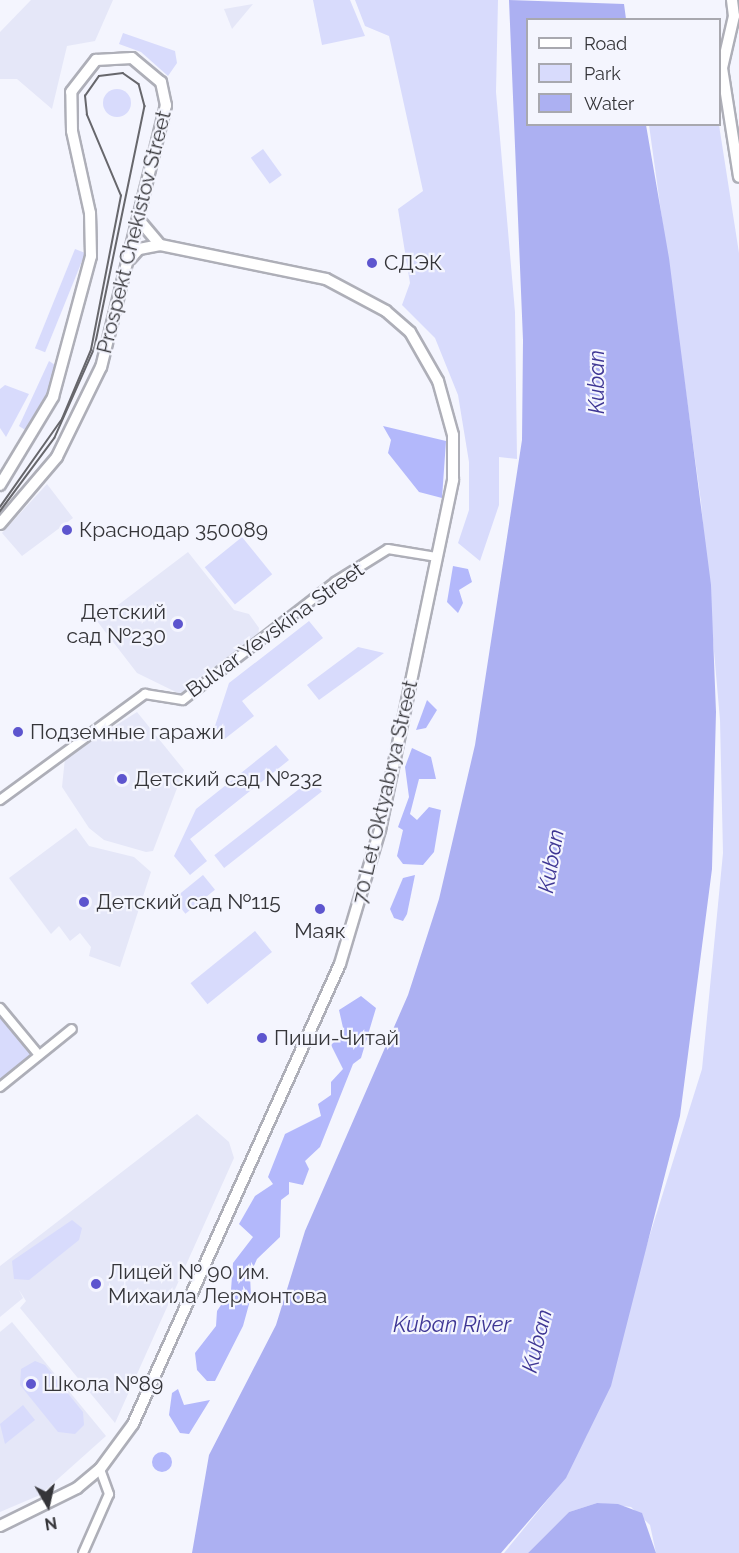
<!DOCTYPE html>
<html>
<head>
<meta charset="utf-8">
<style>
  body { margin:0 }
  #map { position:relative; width:739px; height:1553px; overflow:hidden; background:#f4f5fe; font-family:Raleway,sans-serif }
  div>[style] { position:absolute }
  .built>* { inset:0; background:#e5e7f8 }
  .green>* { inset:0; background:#d8dbfc; transform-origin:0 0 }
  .round { border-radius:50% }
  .forest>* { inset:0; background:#b3b8fb }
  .water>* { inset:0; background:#acb0f2 }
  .roads { filter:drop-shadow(2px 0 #aeafb8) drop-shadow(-2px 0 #aeafb8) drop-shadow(0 2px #aeafb8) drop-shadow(0 -2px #aeafb8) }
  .street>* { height:8px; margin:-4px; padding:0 4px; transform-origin:4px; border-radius:4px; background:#fff }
  .secondary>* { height:10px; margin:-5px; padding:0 5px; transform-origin:5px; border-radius:5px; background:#fff }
  .tram>* { height:1.5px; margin:-0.75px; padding:0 0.75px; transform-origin:0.75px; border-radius:0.75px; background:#67676c }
  .dots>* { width:16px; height:16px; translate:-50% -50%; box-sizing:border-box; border:3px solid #f4f5fe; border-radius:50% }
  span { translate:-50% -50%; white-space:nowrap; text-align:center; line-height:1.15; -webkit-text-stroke:4.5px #f4f5fe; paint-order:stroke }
  .street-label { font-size:21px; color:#353539 }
  .poi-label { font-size:21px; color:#353539 }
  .left { translate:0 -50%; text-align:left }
  .right { translate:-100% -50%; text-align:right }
  .water-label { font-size:22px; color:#3e3694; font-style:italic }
  .legend { position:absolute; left:526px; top:18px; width:195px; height:108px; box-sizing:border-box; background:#f4f5fe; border:2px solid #a8a8af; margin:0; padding:8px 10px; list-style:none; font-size:18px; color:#353539 }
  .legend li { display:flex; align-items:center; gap:12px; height:30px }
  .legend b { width:30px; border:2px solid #a8a8af }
  .north { position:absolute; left:18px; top:1475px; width:60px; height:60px; -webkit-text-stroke:4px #f4f5fe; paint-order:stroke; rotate:171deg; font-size:16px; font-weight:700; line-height:24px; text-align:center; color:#353539 }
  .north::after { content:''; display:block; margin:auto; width:21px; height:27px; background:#353539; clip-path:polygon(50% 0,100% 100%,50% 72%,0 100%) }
</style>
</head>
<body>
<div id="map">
  <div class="built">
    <i style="clip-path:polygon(31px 0,113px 0,95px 41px,67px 46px,52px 109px,17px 79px,0 79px,0 32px)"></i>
    <i style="clip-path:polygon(253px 4px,232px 29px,224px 9px)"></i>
    <i style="clip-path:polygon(47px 484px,73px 518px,22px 556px,2px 533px)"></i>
    <i style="clip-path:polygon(188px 552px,234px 610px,249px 614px,259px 628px,258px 637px,182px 695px,137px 673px,97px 621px)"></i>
    <i style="clip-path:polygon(137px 712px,184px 770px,153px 851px,146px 852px,104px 840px,89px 828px,62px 787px,65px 758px)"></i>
    <i style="clip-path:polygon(76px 828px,89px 846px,134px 857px,151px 872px,120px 967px,89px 956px,91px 947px,80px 933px,70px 941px,59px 926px,51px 934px,9px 878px)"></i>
    <i style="clip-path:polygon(197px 1114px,229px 1142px,234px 1158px,115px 1423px,20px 1308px,26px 1301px,19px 1290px,23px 1298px,0 1317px,0 1266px)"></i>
    <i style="clip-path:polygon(12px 1322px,106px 1436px,40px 1495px,0 1512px,0 1332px)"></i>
  </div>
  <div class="green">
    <i style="clip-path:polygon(313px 0,350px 0,365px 36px,322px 45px)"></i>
    <i style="clip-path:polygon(355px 0,498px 0,496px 92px,515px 312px,517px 459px,499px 457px,499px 505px,480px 561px,458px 543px,469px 510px,469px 462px,458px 395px,435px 338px,402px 305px,410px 283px,398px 209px,423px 191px,389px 36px,365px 26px)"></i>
    <i style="clip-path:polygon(123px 33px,175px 51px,177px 63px,168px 76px,141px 52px,119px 44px)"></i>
    <i class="round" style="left:103px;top:89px;width:28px;height:28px"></i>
    <i style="clip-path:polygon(649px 125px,719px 125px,739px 253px,739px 1553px,656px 1553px,650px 1525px,631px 1507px,597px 1503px,569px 1512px,528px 1553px,504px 1553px,562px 1482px,587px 1435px,702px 1069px,723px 853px,720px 720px,701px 502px)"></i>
    <i style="left:263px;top:149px;width:32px;height:15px;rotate:54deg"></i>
    <i style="left:75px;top:249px;width:11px;height:107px;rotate:22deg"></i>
    <i style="clip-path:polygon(49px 361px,58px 367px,30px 433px,19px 426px)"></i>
    <i style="clip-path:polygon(5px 385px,29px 394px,6px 437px,0 428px,0 389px)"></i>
    <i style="left:242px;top:537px;width:48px;height:48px;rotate:51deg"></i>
    <i style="clip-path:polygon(309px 621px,323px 638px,242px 701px,254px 716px,222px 741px,213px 732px,229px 683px)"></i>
    <i style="clip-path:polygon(358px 647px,384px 653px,319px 700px,307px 685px)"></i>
    <i style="clip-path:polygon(276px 745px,289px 760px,190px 839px,207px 861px,190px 875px,174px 856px,196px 809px)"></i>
    <i style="left:312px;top:779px;width:16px;height:124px;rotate:52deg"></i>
    <i style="left:203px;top:875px;width:19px;height:38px;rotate:51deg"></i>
    <i style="left:255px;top:931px;width:27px;height:83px;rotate:51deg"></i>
    <i style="clip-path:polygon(0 1016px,32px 1056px,0 1082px)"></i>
    <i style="clip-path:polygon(72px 1220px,82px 1228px,79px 1240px,29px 1280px,14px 1279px,12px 1261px)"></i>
    <i style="clip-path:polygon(35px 1361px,45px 1365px,83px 1412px,84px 1425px,75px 1434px,58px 1432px,20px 1385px,21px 1369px)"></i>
    <i style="clip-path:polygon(23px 1405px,35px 1420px,5px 1444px,0 1424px)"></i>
  </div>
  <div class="forest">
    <i style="clip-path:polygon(383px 426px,446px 441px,442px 498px,419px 492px,388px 453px,391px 440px)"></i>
    <i style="clip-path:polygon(453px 566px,468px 569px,472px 582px,459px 590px,463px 603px,458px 613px,447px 602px)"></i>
    <i style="clip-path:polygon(427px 700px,437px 710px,426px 728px,416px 730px)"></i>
    <i style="clip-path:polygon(412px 748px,431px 757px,436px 779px,419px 779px,410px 814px,417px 820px,429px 807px,441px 810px,434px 852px,423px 865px,403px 864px,397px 856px,403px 830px,398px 827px,409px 797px,405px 767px)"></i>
    <i style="clip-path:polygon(415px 875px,407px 914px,403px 921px,394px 918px,390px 909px,403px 878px)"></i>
    <i style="clip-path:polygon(361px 996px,376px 1008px,361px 1058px,353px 1064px,320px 1147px,305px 1161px,309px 1169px,303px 1185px,289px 1182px,289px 1194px,281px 1200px,280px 1237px,257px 1259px,250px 1275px,251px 1297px,243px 1326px,215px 1381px,207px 1381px,197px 1370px,195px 1353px,216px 1326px,217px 1311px,231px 1290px,233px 1263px,253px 1237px,239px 1224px,255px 1196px,273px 1184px,268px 1177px,285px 1134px,321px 1116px,318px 1104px,331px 1095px,331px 1082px,343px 1069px,331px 1045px,344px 1032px,339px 1010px)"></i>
    <i style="clip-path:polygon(178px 1389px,184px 1405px,210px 1400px,189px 1434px,180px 1433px,169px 1415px,172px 1393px)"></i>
    <i class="round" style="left:152px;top:1452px;width:20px;height:20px"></i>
  </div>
  <div class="water">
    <i style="clip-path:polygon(509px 0,624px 4px,626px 19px,528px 20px,528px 124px,646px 125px,669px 258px,711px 585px,716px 712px,712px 869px,680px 1116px,611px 1386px,566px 1478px,501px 1553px,192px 1553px,209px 1455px,276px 1325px,305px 1231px,408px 995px,439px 899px,475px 745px,522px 440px,523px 340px)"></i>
    <i style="clip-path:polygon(597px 1503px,618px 1504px,642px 1513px,656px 1553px,528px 1553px,569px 1512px)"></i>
  </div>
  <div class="roads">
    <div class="street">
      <i style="left:0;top:800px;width:180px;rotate:-36.2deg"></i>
      <i style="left:145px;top:694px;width:38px;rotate:9deg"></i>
      <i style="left:183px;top:700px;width:192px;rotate:-37.8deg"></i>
      <i style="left:335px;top:582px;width:62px;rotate:-31.9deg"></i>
      <i style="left:388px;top:549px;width:50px;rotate:9.3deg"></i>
      <i style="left:0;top:1008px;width:61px;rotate:50.3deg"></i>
      <i style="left:0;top:1087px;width:92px;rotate:-38.9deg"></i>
      <i style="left:83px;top:1553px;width:64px;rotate:-66.2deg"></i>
      <i style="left:109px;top:1494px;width:27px;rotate:-110deg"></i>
    </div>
    <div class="secondary">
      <i style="left:732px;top:0;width:16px;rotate:83deg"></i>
      <i style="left:734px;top:16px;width:53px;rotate:103deg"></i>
      <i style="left:722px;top:68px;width:110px;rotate:81.1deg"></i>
      <i style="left:140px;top:221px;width:31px;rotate:50deg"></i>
      <i style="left:0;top:485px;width:103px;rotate:-58.9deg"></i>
      <i style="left:53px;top:397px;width:146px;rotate:-74.9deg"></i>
      <i style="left:91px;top:256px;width:43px;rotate:-91.3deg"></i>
      <i style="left:90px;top:213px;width:84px;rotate:-102.4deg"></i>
      <i style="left:72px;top:131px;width:39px;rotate:-91deg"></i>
      <i style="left:71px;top:92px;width:41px;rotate:-52deg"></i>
      <i style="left:96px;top:60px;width:36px;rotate:-3deg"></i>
      <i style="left:132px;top:58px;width:38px;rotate:40deg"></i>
      <i style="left:161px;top:82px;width:24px;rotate:78deg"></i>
      <i style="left:166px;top:105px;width:270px;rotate:103.9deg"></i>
      <i style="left:101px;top:367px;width:100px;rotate:116.1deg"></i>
      <i style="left:57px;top:457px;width:88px;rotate:130.4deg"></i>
      <i style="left:0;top:1526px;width:86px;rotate:-26.3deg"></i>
      <i style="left:77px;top:1488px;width:30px;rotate:-40deg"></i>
      <i style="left:100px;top:1469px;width:56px;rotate:-53.7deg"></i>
      <i style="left:133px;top:1424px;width:504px;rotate:-65.77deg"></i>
      <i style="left:340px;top:964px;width:140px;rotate:-73.4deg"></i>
      <i style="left:380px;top:830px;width:358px;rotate:-78.2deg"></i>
      <i style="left:453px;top:480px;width:45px;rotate:-90deg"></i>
      <i style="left:453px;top:435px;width:56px;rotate:-105.5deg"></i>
      <i style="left:438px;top:381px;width:56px;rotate:-119.7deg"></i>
      <i style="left:410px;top:332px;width:32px;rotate:-139deg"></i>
      <i style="left:386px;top:311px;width:68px;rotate:-151.9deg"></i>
      <i style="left:326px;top:279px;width:169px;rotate:-168.4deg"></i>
      <i style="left:160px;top:245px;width:21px;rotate:169deg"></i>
      <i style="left:139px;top:249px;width:13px;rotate:132deg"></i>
    </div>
  </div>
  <div class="tram">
    <i style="left:0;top:507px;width:108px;rotate:-54.8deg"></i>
    <i style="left:62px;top:419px;width:75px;rotate:-67.2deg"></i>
    <i style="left:91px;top:350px;width:157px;rotate:-79deg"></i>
    <i style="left:121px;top:196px;width:88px;rotate:-112.8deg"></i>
    <i style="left:87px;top:115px;width:19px;rotate:-96deg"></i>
    <i style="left:85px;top:96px;width:24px;rotate:-55deg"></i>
    <i style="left:99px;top:76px;width:24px;rotate:-7deg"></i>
    <i style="left:123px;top:73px;width:19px;rotate:35deg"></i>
    <i style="left:139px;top:84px;width:23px;rotate:75deg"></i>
    <i style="left:145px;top:106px;width:247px;rotate:101.7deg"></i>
    <i style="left:95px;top:348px;width:98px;rotate:114deg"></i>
    <i style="left:55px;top:438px;width:92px;rotate:126.6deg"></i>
  </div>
  <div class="dots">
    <i style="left:372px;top:263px;background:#5d55ce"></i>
    <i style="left:67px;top:530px;background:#5d55ce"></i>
    <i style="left:178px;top:624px;background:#5d55ce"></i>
    <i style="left:18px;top:732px;background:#5d55ce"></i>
    <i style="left:122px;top:779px;background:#5d55ce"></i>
    <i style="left:84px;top:902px;background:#5d55ce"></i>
    <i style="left:320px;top:909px;background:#5d55ce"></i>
    <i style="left:262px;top:1038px;background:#5d55ce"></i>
    <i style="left:96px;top:1284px;background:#5d55ce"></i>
    <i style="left:31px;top:1384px;background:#5d55ce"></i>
  </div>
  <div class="street-label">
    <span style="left:134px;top:232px;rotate:-76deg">Prospekt Chekistov Street</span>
    <span style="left:275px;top:630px;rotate:-36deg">Bulvar Yevskina Street</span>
    <span style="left:385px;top:792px;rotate:-77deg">70 Let Oktyabrya Street</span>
  </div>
  <div class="poi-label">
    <span class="left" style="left:384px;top:263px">СДЭК</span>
    <span class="left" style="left:79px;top:530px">Краснодар 350089</span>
    <span class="right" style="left:166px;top:624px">Детский<br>сад №230</span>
    <span class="left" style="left:30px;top:732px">Подземные гаражи</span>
    <span class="left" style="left:134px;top:779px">Детский сад №232</span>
    <span class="left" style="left:96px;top:902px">Детский сад №115</span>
    <span style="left:320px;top:931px">Маяк</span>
    <span class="left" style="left:274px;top:1038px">Пиши-Читай</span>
    <span class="left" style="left:108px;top:1284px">Лицей № 90 им.<br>Михаила Лермонтова</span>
    <span class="left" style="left:43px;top:1384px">Школа №89</span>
  </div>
  <div class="water-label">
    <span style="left:597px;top:382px;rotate:-90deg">Kuban</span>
    <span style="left:551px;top:861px;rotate:-80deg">Kuban</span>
    <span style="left:452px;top:1325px">Kuban River</span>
    <span style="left:537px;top:1341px;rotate:-76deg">Kuban</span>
  </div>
  <ul class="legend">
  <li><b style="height:8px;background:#fff"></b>Road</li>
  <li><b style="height:16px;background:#d8dbfc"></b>Park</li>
  <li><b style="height:16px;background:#acb0f2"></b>Water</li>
  </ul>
  <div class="north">N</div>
</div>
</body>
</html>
